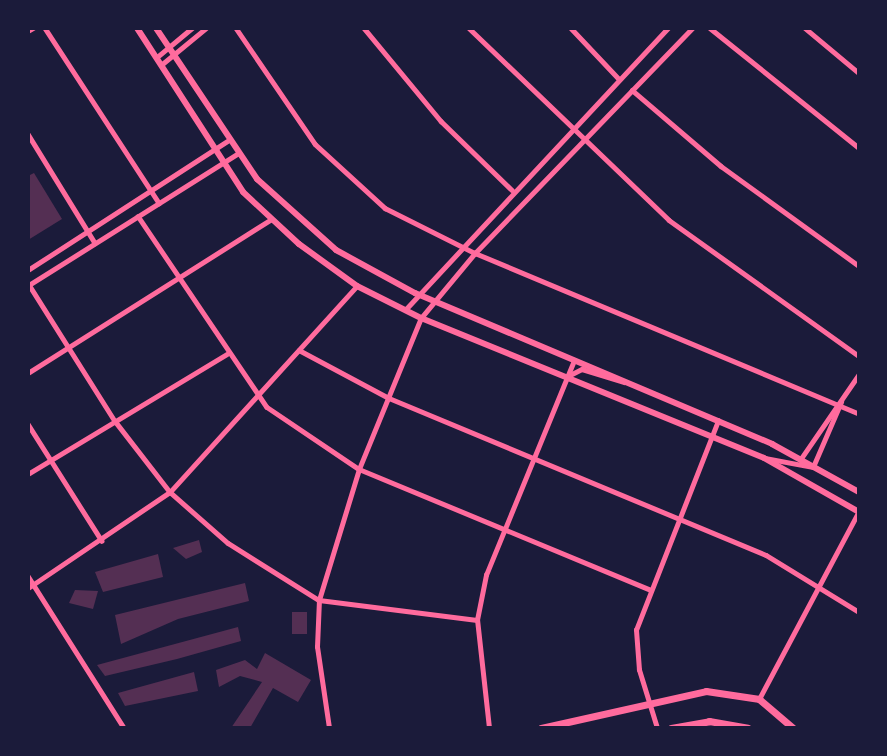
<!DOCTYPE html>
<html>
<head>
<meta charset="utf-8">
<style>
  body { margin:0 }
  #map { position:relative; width:887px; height:756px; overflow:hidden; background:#1b1b3a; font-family:"PT Sans Narrow",sans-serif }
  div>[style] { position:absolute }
  .building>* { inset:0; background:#542f53; transform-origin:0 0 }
  .minor>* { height:4.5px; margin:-2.25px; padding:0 2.25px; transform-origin:2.25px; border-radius:2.25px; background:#ff6b9d }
  .secondary>* { height:6px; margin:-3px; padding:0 3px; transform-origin:3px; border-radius:3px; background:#ff6b9d }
  .primary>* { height:7px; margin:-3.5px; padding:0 3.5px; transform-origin:3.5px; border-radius:3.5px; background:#ff6b9d }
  span { translate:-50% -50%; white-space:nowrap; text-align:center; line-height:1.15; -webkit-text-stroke:5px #1b1b3a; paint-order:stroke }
  .frame { position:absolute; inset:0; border:30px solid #1b1b3a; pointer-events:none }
</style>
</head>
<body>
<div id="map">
  <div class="building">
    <i style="clip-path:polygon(34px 173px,62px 219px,28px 240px,28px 176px)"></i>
    <i style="clip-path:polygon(199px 540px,202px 552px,186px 559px,173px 548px)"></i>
    <i style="clip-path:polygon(158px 554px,163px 577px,103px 592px,95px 572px)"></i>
    <i style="clip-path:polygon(245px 583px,249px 601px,178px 619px,121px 644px,115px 615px)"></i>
    <i style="clip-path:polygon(75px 590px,98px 591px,93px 609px,69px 603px)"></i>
    <i style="left:292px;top:612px;width:15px;height:22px"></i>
    <i style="clip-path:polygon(238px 627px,241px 641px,177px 659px,105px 676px,97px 665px)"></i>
    <i style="clip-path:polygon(265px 653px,311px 680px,298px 702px,273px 688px,250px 728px,231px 728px,262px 682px,240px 676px,219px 687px,216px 670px,245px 660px,257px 669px)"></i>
    <i style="clip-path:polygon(194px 672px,198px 691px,125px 706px,118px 693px)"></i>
  </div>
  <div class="minor">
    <i style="left:45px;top:28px;width:209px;rotate:56.9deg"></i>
    <i style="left:236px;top:28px;width:140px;rotate:55.7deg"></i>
    <i style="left:315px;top:144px;width:95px;rotate:42.4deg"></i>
    <i style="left:385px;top:208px;width:101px;rotate:26.6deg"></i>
    <i style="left:475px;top:253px;width:416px;rotate:22.7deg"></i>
    <i style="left:364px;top:28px;width:121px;rotate:50.4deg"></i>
    <i style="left:441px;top:121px;width:99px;rotate:44.2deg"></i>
    <i style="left:469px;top:28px;width:277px;rotate:43.8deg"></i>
    <i style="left:669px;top:220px;width:234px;rotate:35.6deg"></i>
    <i style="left:571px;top:28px;width:70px;rotate:46.7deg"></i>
    <i style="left:710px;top:28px;width:191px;rotate:38.8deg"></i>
    <i style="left:805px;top:28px;width:70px;rotate:39.8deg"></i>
    <i style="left:28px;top:31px;width:6px;rotate:-31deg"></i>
    <i style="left:156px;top:58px;width:47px;rotate:-39.8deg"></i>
    <i style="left:161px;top:65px;width:58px;rotate:-39.4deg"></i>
    <i style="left:632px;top:90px;width:117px;rotate:40.5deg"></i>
    <i style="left:721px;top:166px;width:170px;rotate:35.9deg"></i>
    <i style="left:28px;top:134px;width:128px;rotate:58.4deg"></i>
    <i style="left:138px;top:216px;width:230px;rotate:56deg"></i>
    <i style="left:267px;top:407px;width:111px;rotate:34deg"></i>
    <i style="left:359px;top:469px;width:314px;rotate:22.5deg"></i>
    <i style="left:28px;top:270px;width:239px;rotate:-32.9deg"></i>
    <i style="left:28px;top:283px;width:163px;rotate:57.8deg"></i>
    <i style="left:115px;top:421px;width:90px;rotate:52.2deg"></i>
    <i style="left:170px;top:492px;width:77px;rotate:41.3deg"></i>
    <i style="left:228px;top:543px;width:107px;rotate:32.1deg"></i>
    <i style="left:319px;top:600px;width:159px;rotate:7.2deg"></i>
    <i style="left:29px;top:285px;width:246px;rotate:-32.2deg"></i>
    <i style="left:405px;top:310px;width:386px;rotate:-47deg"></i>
    <i style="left:299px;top:350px;width:102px;rotate:28.1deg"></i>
    <i style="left:389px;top:398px;width:408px;rotate:22.6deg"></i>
    <i style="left:766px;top:555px;width:109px;rotate:31.5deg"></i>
    <i style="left:28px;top:373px;width:286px;rotate:-32.3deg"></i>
    <i style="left:568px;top:376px;width:16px;rotate:-27deg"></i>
    <i style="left:582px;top:369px;width:44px;rotate:17.2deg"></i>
    <i style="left:28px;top:424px;width:138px;rotate:57.7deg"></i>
    <i style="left:765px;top:458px;width:49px;rotate:10.6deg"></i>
    <i style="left:813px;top:467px;width:71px;rotate:-66.7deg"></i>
    <i style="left:800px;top:460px;width:104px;rotate:-55.5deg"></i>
    <i style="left:28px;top:474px;width:232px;rotate:-31.1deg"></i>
    <i style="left:28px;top:576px;width:180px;rotate:57.7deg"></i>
    <i style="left:28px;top:588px;width:171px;rotate:-34.1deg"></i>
    <i style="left:170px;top:492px;width:278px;rotate:-47.8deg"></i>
    <i style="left:759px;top:699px;width:213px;rotate:-62deg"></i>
    <i style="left:329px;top:728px;width:82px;rotate:-98.4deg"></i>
    <i style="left:317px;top:647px;width:47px;rotate:-87.6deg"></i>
    <i style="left:319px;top:600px;width:137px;rotate:-73deg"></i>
    <i style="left:359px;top:469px;width:163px;rotate:-67.7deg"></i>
    <i style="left:421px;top:318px;width:85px;rotate:-50.3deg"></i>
    <i style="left:475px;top:253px;width:313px;rotate:-46deg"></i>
    <i style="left:489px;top:728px;width:109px;rotate:-96.3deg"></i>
    <i style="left:477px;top:620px;width:46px;rotate:-78.7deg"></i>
    <i style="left:486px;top:575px;width:232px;rotate:-67.7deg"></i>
    <i style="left:657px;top:728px;width:61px;rotate:-107.2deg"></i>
    <i style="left:639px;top:670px;width:40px;rotate:-94.3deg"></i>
    <i style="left:636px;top:630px;width:225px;rotate:-68.6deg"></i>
  </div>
  <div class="secondary">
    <i style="left:137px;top:28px;width:195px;rotate:57.1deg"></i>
    <i style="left:243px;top:192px;width:76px;rotate:42.9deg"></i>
    <i style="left:299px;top:244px;width:72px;rotate:35.9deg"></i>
    <i style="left:357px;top:286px;width:72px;rotate:26.6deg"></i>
    <i style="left:421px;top:318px;width:370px;rotate:22.2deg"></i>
    <i style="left:764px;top:458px;width:109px;rotate:29.6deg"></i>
    <i style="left:156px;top:28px;width:182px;rotate:56.2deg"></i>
    <i style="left:257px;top:179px;width:106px;rotate:41.9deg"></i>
    <i style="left:336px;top:250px;width:90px;rotate:28.6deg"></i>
    <i style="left:415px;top:293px;width:388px;rotate:22.9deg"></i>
    <i style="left:772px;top:444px;width:99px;rotate:28.9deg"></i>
  </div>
  <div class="primary">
    <i style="left:541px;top:728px;width:169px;rotate:-12.6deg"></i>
    <i style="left:706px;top:691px;width:54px;rotate:8.6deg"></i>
    <i style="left:759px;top:699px;width:45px;rotate:40.5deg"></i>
    <i style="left:671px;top:728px;width:39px;rotate:-10deg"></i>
    <i style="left:709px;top:721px;width:39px;rotate:10deg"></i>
  </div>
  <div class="frame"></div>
</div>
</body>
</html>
